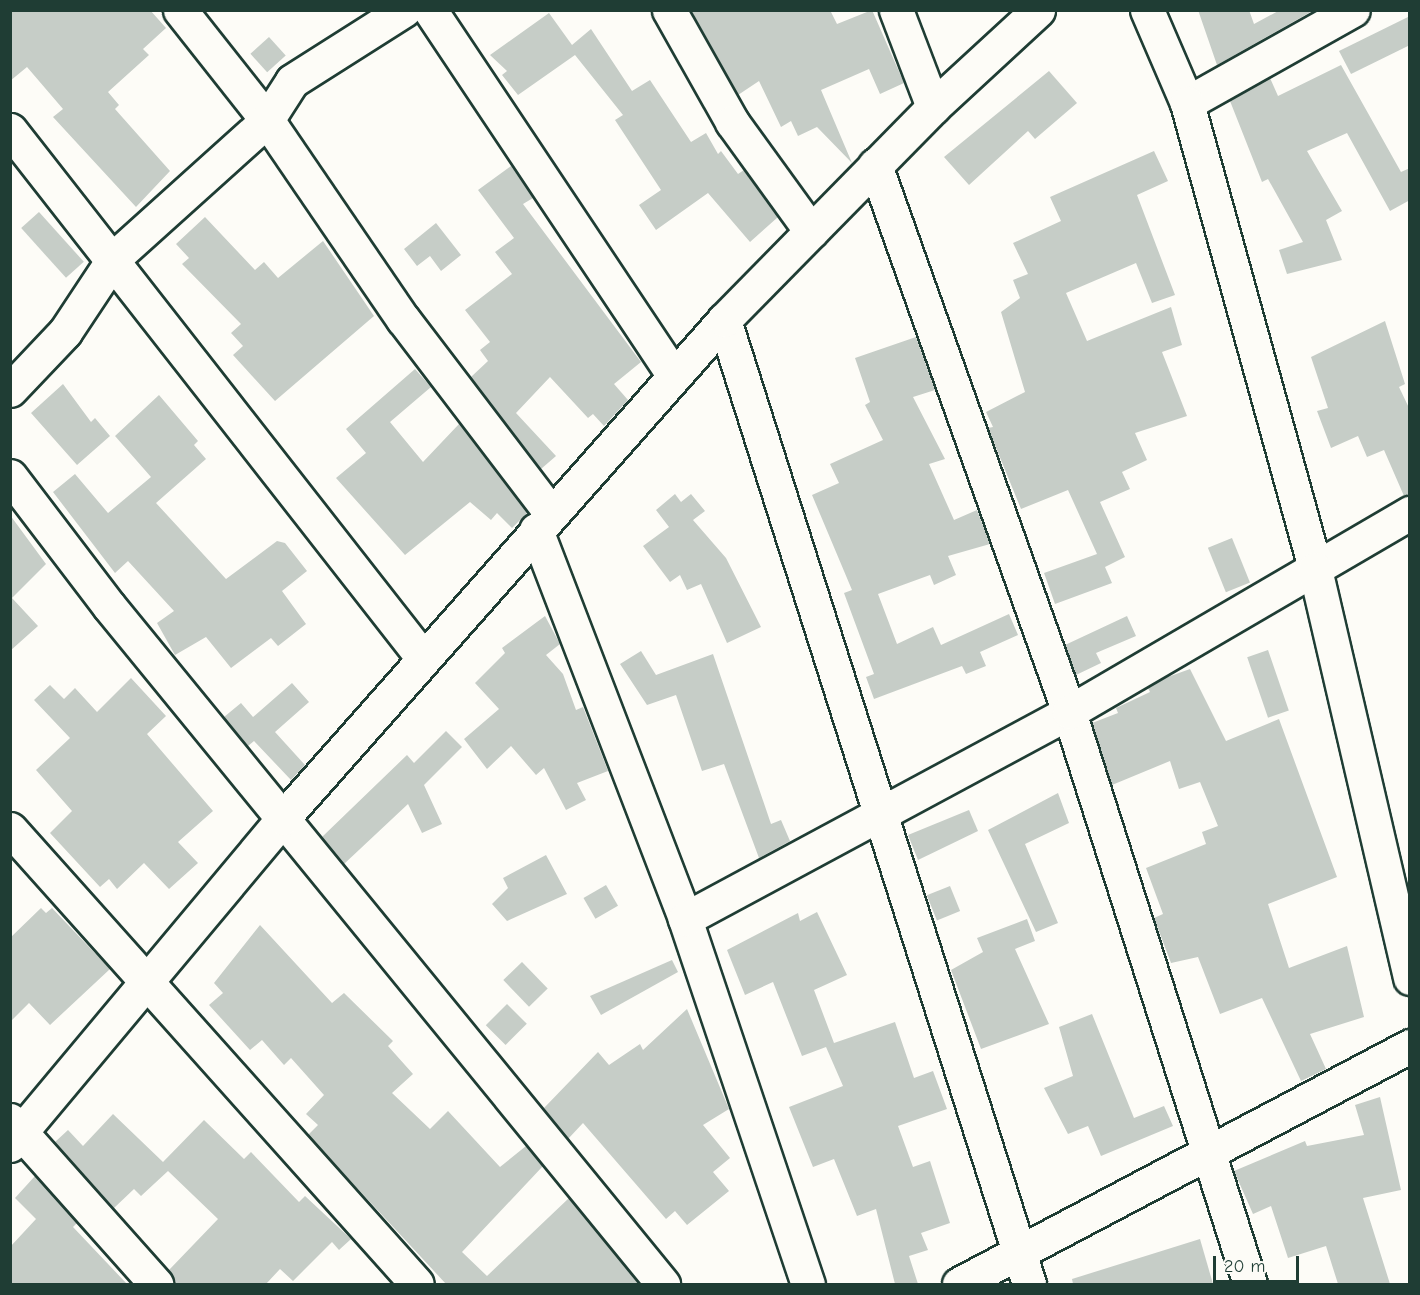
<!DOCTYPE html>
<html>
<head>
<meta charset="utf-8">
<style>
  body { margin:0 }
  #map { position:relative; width:1420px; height:1295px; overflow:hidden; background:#fdfcf7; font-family:"Comic Neue",sans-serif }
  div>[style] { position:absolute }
  .building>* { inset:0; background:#c6cdc7; transform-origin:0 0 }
  .roads { filter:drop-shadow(2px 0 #1f3d34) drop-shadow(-2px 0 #1f3d34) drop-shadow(0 2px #1f3d34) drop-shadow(0 -2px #1f3d34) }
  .minor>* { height:33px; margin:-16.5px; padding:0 16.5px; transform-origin:16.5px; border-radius:16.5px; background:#fdfcf7 }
  .major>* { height:33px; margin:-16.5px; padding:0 16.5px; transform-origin:16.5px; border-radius:16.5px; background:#fdfcf7 }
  span { translate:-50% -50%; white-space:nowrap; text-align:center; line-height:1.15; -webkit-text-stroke:4.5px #fdfcf7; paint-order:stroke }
  .frame { position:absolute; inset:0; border:12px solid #1f3d34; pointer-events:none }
  .scale { position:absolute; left:1213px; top:1256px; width:86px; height:27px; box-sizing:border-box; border:3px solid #1f3d34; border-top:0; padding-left:8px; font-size:18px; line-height:21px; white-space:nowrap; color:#1f3d34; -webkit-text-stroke:4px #fdfcf7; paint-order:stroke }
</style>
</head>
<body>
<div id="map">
  <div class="building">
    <i style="clip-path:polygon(10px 10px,150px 10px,166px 28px,143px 49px,149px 55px,108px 92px,119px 105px,115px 109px,170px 171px,136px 207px,53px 117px,63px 109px,27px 67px,10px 81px)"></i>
    <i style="clip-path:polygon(691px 10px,830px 10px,837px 24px,872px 10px,904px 83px,880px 94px,869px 69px,821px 90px,852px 163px,817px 127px,798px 136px,791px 121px,781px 127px,759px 81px,738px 95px)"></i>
    <i style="clip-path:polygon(1198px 10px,1249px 10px,1254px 24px,1280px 10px,1314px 10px,1217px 65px)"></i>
    <i style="clip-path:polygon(549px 13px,572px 45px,591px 29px,632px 91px,650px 80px,691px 142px,706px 133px,718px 154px,721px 151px,738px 174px,744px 170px,778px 217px,750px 242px,708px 193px,656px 230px,639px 205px,661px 190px,615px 120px,623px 115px,575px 55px,518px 95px,502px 75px,507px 71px,490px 55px)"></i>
    <i style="clip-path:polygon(1410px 16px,1410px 45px,1351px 74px,1339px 51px)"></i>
    <i style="left:269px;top:37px;width:25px;height:25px;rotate:48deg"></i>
    <i style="clip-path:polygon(1341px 65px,1401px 172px,1410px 168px,1410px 200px,1390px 211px,1347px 133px,1307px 151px,1342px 211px,1326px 220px,1342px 260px,1287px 274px,1279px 250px,1303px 242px,1268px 179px,1262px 182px,1230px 101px,1270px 78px,1278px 96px)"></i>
    <i style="clip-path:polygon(1049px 71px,1077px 103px,1035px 139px,1028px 131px,969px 185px,944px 157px)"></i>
    <i style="clip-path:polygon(1154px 151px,1168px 181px,1137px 195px,1175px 295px,1152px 303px,1136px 263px,1066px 293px,1087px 341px,1171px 307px,1182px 345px,1162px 352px,1187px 416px,1135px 433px,1147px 460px,1122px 472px,1130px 489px,1100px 502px,1125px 557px,1105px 567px,1112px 583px,1055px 604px,1044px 573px,1097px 554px,1068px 490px,1021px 509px,988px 428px,993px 427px,986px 412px,1025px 392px,1001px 312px,1020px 298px,1013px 280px,1028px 274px,1013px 243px,1061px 221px,1050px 197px)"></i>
    <i style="clip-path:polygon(511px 166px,533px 198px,523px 204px,641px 362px,614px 384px,628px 400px,604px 426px,593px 414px,588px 418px,550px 377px,516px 413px,556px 456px,541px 469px,471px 377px,488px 361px,480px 350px,490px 342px,465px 310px,512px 274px,495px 252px,514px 238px,478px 190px)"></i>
    <i style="left:39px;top:212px;width:67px;height:24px;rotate:48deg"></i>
    <i style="clip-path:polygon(205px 217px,255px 270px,264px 262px,278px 278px,323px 241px,374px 316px,275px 401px,233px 355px,243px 346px,231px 333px,241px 324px,182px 264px,189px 258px,176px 244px)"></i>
    <i style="clip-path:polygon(436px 223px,461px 255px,441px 271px,430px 256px,417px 266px,404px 249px)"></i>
    <i style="clip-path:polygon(1385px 321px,1405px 384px,1399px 387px,1410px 410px,1410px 494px,1404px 496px,1384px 450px,1367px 457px,1358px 436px,1331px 448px,1317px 411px,1328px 408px,1311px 357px)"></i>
    <i style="clip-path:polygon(916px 337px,935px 390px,913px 397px,945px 459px,929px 464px,954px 520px,977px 510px,990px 544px,948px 556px,956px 575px,934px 585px,930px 575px,878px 594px,897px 644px,933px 627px,941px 645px,1009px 614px,1018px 635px,980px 652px,986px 666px,966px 674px,962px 666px,874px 699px,866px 677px,874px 674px,844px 593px,852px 590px,812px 495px,839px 483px,830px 464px,883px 440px,865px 405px,870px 402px,855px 358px)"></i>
    <i style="clip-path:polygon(415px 369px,431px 387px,390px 422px,423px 462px,459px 424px,527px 513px,512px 528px,497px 513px,491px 520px,470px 502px,405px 555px,336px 478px,366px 453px,346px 429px)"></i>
    <i style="clip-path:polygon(63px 384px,91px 422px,95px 418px,110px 436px,77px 465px,31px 413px)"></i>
    <i style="clip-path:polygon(159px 395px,198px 441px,194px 445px,206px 459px,156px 503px,226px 579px,277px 541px,285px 543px,307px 571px,282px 591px,306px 624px,278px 646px,271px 638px,231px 668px,206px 637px,175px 655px,157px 623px,174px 611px,128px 561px,115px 573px,53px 492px,75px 474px,108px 513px,151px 477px,115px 436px)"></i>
    <i style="clip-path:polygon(675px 494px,681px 502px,691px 494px,705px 511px,693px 520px,726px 558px,761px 627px,727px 643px,701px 584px,687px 590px,680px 575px,670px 582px,643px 546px,669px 527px,656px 510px)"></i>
    <i style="clip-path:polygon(10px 515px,46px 564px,12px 598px,38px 626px,10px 651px)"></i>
    <i style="left:1232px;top:538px;width:48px;height:26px;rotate:68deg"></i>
    <i style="clip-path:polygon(545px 616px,560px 644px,546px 655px,563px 674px,576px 710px,583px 707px,608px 771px,577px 783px,586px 800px,566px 810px,544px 768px,536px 775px,511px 746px,487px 769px,464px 739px,499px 709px,475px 683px,505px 653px,502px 648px)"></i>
    <i style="clip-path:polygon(1127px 616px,1136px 636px,1096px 653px,1101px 663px,1076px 675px,1065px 645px)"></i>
    <i style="left:1268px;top:650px;width:64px;height:22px;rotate:71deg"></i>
    <i style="clip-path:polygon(641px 651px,656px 675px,713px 654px,771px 824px,781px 820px,790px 841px,759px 858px,724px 764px,702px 771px,676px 695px,647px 705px,620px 664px)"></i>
    <i style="clip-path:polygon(1190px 669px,1226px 741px,1279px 719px,1337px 877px,1268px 904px,1289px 968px,1347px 946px,1364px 1017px,1310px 1034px,1326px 1069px,1301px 1081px,1262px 998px,1220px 1014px,1198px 957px,1171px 963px,1154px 918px,1163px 914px,1146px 868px,1206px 844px,1202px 832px,1218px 826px,1200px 782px,1179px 789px,1170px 761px,1112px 785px,1092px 723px,1118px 713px,1116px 708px,1150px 692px,1148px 688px,1165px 678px)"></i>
    <i style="clip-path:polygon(131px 678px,166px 716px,147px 734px,213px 811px,178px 842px,198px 863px,169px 889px,144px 863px,117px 889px,109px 879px,100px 887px,50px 833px,72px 811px,36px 770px,70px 738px,34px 700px,50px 685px,64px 699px,75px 688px,97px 712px)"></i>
    <i style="clip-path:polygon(292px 683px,309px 702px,275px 732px,305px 765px,291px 780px,254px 741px,248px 746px,224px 717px,241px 703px,253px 717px)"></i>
    <i style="clip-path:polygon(446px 731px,462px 747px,424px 785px,442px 824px,422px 833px,408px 804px,344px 864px,322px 837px,407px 755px,414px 763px)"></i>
    <i style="clip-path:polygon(1058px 793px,1069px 823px,1025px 844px,1058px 923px,1036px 932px,988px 830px)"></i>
    <i style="clip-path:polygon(969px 810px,978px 831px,918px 860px,908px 835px)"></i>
    <i style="clip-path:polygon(546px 855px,567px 894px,507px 921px,492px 904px,508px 888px,503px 878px)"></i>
    <i style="left:606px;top:885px;width:24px;height:26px;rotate:60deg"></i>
    <i style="left:950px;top:886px;width:27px;height:25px;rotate:68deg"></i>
    <i style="clip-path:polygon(41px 908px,46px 913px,52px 908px,110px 969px,50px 1025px,29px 1003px,10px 1022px,10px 938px)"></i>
    <i style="clip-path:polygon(817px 912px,847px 975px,814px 990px,834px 1043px,895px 1022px,914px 1078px,933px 1071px,947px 1109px,898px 1126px,913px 1167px,930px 1161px,950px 1223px,921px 1233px,928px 1250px,909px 1256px,918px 1284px,895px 1284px,876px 1209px,857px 1216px,834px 1159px,813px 1167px,789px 1107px,843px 1086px,826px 1047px,802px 1056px,773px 982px,745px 995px,727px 950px,798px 913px,800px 921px)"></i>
    <i style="clip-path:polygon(1027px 919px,1035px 941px,1015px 949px,1049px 1024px,981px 1049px,951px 970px,983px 952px,977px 938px)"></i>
    <i style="clip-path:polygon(260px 925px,332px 1003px,344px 993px,393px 1041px,388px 1046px,413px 1074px,392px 1093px,430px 1129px,448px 1111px,500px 1167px,526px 1146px,543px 1166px,462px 1252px,487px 1276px,569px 1198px,639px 1284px,446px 1284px,308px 1135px,318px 1125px,306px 1114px,324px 1095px,291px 1058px,284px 1065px,262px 1040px,250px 1050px,209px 1005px,223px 993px,214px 983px)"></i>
    <i style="clip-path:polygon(672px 960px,678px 972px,601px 1015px,590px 996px)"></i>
    <i style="left:522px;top:962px;width:37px;height:26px;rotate:46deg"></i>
    <i style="left:507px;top:1004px;width:28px;height:30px;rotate:45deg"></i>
    <i style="clip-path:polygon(687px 1009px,729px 1109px,703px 1125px,730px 1158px,713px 1172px,729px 1191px,687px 1225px,675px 1211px,666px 1219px,583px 1123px,568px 1139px,544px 1108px,598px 1052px,609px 1065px,640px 1044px,643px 1050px)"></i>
    <i style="clip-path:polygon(1092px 1014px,1134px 1118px,1164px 1106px,1173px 1126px,1101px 1156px,1088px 1126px,1068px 1134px,1044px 1088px,1073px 1076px,1059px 1027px)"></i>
    <i style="clip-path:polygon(1380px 1097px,1401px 1190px,1363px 1198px,1390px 1284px,1338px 1284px,1326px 1246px,1288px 1258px,1271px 1206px,1253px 1214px,1234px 1171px,1305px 1141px,1307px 1146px,1364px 1135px,1355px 1105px)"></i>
    <i style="clip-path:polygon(113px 1114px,163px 1162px,204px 1120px,244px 1159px,251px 1152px,299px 1202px,305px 1196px,351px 1239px,339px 1250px,332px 1242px,293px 1281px,280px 1269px,266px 1284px,174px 1284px,169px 1270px,218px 1219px,168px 1171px,141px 1196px,134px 1189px,114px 1208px,55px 1142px,68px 1130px,83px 1146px)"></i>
    <i style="clip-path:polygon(35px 1176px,77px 1223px,73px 1227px,127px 1284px,10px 1284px,10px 1247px,36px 1219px,15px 1198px)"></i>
    <i style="clip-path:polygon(1200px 1239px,1213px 1284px,1073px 1284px,1072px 1279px)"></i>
  </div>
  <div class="roads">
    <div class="minor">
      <i style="left:180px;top:10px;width:140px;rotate:51.7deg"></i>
      <i style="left:267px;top:120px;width:241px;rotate:55.7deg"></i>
      <i style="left:403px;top:319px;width:244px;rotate:52.7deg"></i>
      <i style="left:430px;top:10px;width:440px;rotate:56.3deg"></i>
      <i style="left:669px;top:10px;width:129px;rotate:60.6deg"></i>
      <i style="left:732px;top:122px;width:135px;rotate:54.1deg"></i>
      <i style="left:896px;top:10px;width:104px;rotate:69.1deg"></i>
      <i style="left:1187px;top:103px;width:190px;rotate:-29.3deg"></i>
      <i style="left:10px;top:130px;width:670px;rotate:51.97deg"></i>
      <i style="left:875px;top:165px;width:580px;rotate:70.47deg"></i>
      <i style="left:1069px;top:712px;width:600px;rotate:72.44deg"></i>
      <i style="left:724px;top:320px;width:1011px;rotate:72.44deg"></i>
      <i style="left:10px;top:390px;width:80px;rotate:-46.5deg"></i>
      <i style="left:65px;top:332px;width:89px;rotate:-56.5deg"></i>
      <i style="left:114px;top:258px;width:206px;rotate:-42deg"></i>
      <i style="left:267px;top:120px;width:46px;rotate:-57.3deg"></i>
      <i style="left:292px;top:81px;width:133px;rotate:-32.4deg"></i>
      <i style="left:10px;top:476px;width:163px;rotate:52.7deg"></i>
      <i style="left:109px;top:606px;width:876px;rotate:50.75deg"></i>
      <i style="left:536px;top:530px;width:417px;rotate:69deg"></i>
      <i style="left:685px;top:919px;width:385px;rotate:71.4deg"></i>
      <i style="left:10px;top:829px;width:610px;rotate:48.19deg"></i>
      <i style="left:685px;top:919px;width:436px;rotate:-28.3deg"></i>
      <i style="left:1069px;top:712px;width:395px;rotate:-30.3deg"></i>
      <i style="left:10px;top:1120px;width:220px;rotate:48.3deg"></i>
      <i style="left:10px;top:1145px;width:426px;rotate:-50.1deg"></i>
      <i style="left:283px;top:818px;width:665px;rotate:-48.47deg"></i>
      <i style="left:724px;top:320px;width:298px;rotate:-45.5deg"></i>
      <i style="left:933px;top:107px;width:143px;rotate:-42.7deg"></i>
      <i style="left:959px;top:1284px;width:510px;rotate:-27.82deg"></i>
    </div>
    <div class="major">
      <i style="left:1147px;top:10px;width:101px;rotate:66.7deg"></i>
      <i style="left:1187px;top:103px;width:483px;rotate:74.6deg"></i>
      <i style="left:1315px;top:569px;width:420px;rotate:76.9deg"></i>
    </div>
  </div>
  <div class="frame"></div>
  <div class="scale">20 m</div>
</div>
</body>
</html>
